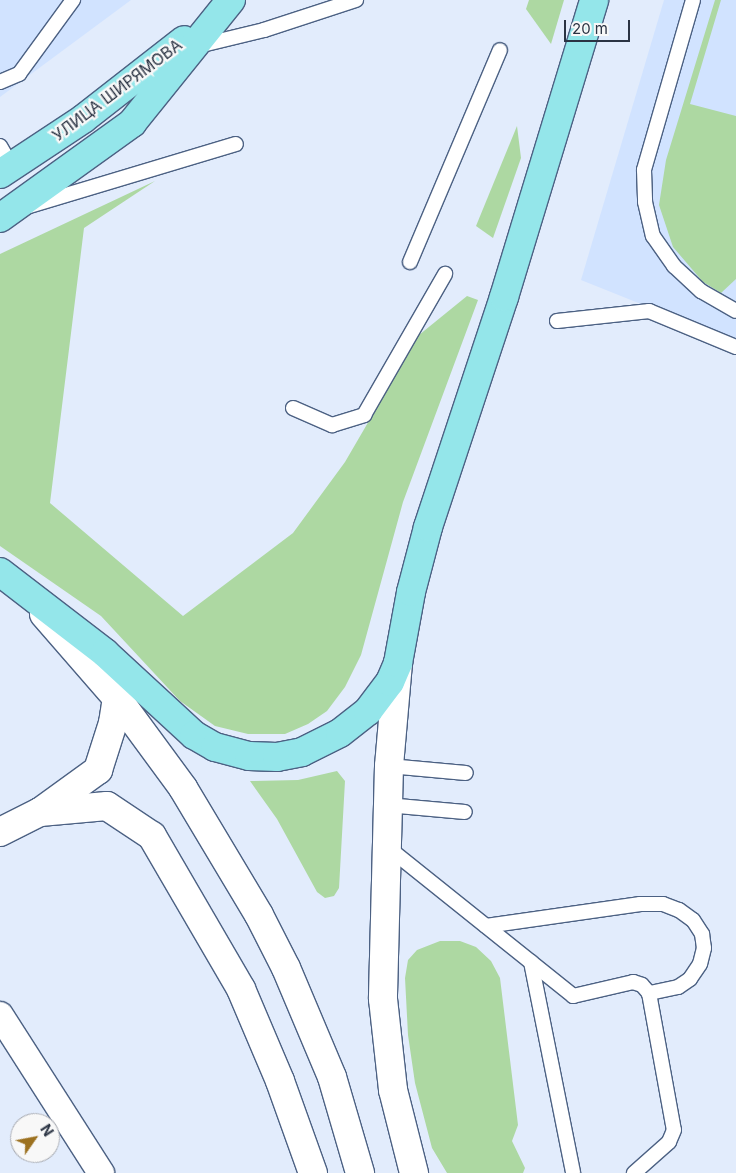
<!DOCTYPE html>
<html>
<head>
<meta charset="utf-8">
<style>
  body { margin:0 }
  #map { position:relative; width:736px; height:1173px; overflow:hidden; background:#e2ecfc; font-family:Inter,sans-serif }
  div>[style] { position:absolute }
  .built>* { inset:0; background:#d1e3ff }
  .green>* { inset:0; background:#add8a2 }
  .roads { filter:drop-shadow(1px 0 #4c6183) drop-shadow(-1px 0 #4c6183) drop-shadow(0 1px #4c6183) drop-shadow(0 -1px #4c6183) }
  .service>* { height:14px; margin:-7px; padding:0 7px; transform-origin:7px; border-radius:7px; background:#fff }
  .minor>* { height:26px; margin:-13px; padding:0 13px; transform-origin:13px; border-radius:13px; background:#fff }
  .tertiary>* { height:28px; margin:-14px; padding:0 14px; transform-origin:14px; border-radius:14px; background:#fff }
  .secondary>* { height:28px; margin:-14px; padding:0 14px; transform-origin:14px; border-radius:14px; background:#fff }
  .primary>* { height:28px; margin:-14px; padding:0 14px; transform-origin:14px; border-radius:14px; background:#94e6ea }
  span { translate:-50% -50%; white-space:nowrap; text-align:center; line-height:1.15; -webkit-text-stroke:4.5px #f8f8f8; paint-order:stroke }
  .street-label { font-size:16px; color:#2a3343 }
  .north { position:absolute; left:10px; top:1113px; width:50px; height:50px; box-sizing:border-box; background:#f8f8f8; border:1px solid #a6a9b0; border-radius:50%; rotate:57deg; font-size:14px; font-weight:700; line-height:20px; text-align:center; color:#2a3343 }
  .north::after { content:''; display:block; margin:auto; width:18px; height:22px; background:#9c7120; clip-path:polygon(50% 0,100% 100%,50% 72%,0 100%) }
  .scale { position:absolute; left:564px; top:20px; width:66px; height:22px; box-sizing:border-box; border:2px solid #2a3343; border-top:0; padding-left:6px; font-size:15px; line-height:18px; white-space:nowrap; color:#2a3343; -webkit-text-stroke:4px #f8f8f8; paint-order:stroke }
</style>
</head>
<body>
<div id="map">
  <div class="built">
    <i style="clip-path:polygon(0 0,131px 0,0 97px)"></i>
    <i style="clip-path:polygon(664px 0,736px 0,736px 342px,581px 280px)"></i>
  </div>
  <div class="green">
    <i style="clip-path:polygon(529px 0,564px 0,551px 44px,526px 9px)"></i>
    <i style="clip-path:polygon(715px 0,721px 0,690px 104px,736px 116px,736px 279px,721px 293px,703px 282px,673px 247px,659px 205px,666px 160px)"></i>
    <i style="clip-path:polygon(517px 126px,521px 158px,493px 238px,476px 226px)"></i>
    <i style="clip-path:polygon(155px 181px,84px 228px,50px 503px,183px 616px,293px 533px,345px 462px,419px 335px,467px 296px,478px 300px,403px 502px,361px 655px,345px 687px,327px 711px,308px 724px,285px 734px,248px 734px,215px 726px,180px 701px,101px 616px,0 546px,0 254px)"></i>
    <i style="clip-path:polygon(337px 771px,345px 781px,339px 888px,334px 896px,325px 898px,317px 892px,277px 819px,250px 781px,298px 780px)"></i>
    <i style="clip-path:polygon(440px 941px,460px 941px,476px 947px,491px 961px,500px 978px,518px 1125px,512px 1141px,525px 1168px,523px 1173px,447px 1173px,432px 1148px,415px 1083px,408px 1035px,405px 978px,408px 960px,417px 950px)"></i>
  </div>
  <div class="roads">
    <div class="service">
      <i style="left:693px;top:0;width:177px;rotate:106.1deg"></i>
      <i style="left:644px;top:170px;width:32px;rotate:88deg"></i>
      <i style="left:645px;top:202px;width:35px;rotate:77deg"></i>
      <i style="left:653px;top:236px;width:37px;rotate:55deg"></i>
      <i style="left:674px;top:266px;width:37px;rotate:43deg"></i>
      <i style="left:701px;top:291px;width:40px;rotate:29.7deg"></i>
      <i style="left:198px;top:46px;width:68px;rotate:-13.6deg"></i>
      <i style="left:264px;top:30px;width:97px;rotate:-18.1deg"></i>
      <i style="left:0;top:82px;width:21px;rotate:-23deg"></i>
      <i style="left:19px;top:74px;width:92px;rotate:-53.9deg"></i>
      <i style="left:0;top:146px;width:24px;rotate:60deg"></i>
      <i style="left:26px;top:207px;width:219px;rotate:-16.7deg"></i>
      <i style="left:410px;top:262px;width:230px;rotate:-67deg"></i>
      <i style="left:557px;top:321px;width:93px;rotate:-6.2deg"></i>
      <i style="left:649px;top:311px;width:94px;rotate:22.5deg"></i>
      <i style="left:293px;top:408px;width:43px;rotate:23.6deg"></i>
      <i style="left:332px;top:425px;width:34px;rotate:-17deg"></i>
      <i style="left:364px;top:415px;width:163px;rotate:-60.1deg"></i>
      <i style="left:389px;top:766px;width:77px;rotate:5.2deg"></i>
      <i style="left:387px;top:805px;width:78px;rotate:5.1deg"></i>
      <i style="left:386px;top:846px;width:240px;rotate:38.7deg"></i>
      <i style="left:573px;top:996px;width:62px;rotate:-13.1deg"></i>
      <i style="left:633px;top:982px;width:9px;rotate:18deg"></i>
      <i style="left:642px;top:985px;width:11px;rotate:49deg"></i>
      <i style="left:649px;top:993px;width:139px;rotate:79.7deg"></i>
      <i style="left:674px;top:1130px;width:13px;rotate:113deg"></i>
      <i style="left:669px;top:1142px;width:47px;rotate:138.5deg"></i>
      <i style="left:486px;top:926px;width:156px;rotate:-8.1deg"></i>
      <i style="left:640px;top:904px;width:23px"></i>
      <i style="left:663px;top:904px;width:17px;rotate:21deg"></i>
      <i style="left:679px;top:910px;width:17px;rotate:36deg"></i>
      <i style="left:693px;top:920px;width:17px;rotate:57deg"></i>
      <i style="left:702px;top:934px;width:14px;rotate:82deg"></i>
      <i style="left:704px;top:948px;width:16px;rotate:104deg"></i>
      <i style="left:700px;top:964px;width:18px;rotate:124deg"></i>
      <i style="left:690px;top:979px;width:14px;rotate:146deg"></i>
      <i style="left:678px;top:987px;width:30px;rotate:168deg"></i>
      <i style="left:531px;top:962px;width:215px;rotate:78.7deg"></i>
    </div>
    <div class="minor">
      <i style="left:0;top:1015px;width:188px;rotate:57.4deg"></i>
    </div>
    <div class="tertiary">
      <i style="left:0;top:832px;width:45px;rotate:-26.6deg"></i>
      <i style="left:40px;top:812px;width:67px;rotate:-5.1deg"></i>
      <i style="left:107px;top:806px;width:54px;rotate:33.7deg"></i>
      <i style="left:152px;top:836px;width:177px;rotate:59.8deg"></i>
      <i style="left:241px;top:989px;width:100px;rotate:67deg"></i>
      <i style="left:280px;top:1081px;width:98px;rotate:70.3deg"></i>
    </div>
    <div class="secondary">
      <i style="left:44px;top:614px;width:111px;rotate:49deg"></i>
      <i style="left:117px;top:698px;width:112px;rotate:53.7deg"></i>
      <i style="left:183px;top:788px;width:148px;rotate:59.1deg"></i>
      <i style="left:259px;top:915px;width:59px;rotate:63deg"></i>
      <i style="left:286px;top:968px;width:118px;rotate:67.1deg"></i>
      <i style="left:332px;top:1077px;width:100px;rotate:73.7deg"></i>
      <i style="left:398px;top:663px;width:103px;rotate:95deg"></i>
      <i style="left:389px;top:766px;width:233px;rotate:91.5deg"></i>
      <i style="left:383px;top:999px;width:92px;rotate:83.7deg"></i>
      <i style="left:393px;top:1090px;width:86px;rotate:75.8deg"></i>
      <i style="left:40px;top:812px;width:72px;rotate:-35.9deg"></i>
      <i style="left:98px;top:770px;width:49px;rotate:-72.3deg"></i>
      <i style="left:113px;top:723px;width:25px;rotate:-81deg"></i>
    </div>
    <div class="primary">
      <i style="left:0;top:174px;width:100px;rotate:-33.5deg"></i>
      <i style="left:83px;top:119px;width:128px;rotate:-38deg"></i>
      <i style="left:0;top:218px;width:163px;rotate:-35.7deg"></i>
      <i style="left:132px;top:123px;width:158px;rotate:-51.2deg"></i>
      <i style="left:0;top:572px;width:133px;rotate:37.6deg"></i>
      <i style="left:105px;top:653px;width:121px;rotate:42.7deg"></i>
      <i style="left:194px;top:735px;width:24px;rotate:30deg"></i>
      <i style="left:215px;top:747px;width:35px;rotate:15deg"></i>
      <i style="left:249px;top:756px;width:28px;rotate:2deg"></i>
      <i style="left:277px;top:757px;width:25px;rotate:-11deg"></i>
      <i style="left:302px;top:752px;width:42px;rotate:-26.6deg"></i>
      <i style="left:340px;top:733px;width:36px;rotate:-38deg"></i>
      <i style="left:368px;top:711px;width:36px;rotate:-53deg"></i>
      <i style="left:390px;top:682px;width:21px;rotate:-67deg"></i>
      <i style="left:398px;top:663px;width:72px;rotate:-79.6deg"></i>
      <i style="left:411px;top:592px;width:67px;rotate:-75.3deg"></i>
      <i style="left:428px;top:527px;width:242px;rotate:-71.7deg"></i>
      <i style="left:504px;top:297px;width:310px;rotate:-73.1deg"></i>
    </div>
  </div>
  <div class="street-label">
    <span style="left:117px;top:90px;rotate:-37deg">УЛИЦА ШИРЯМОВА</span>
  </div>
  <div class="north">N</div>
  <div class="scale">20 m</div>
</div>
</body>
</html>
